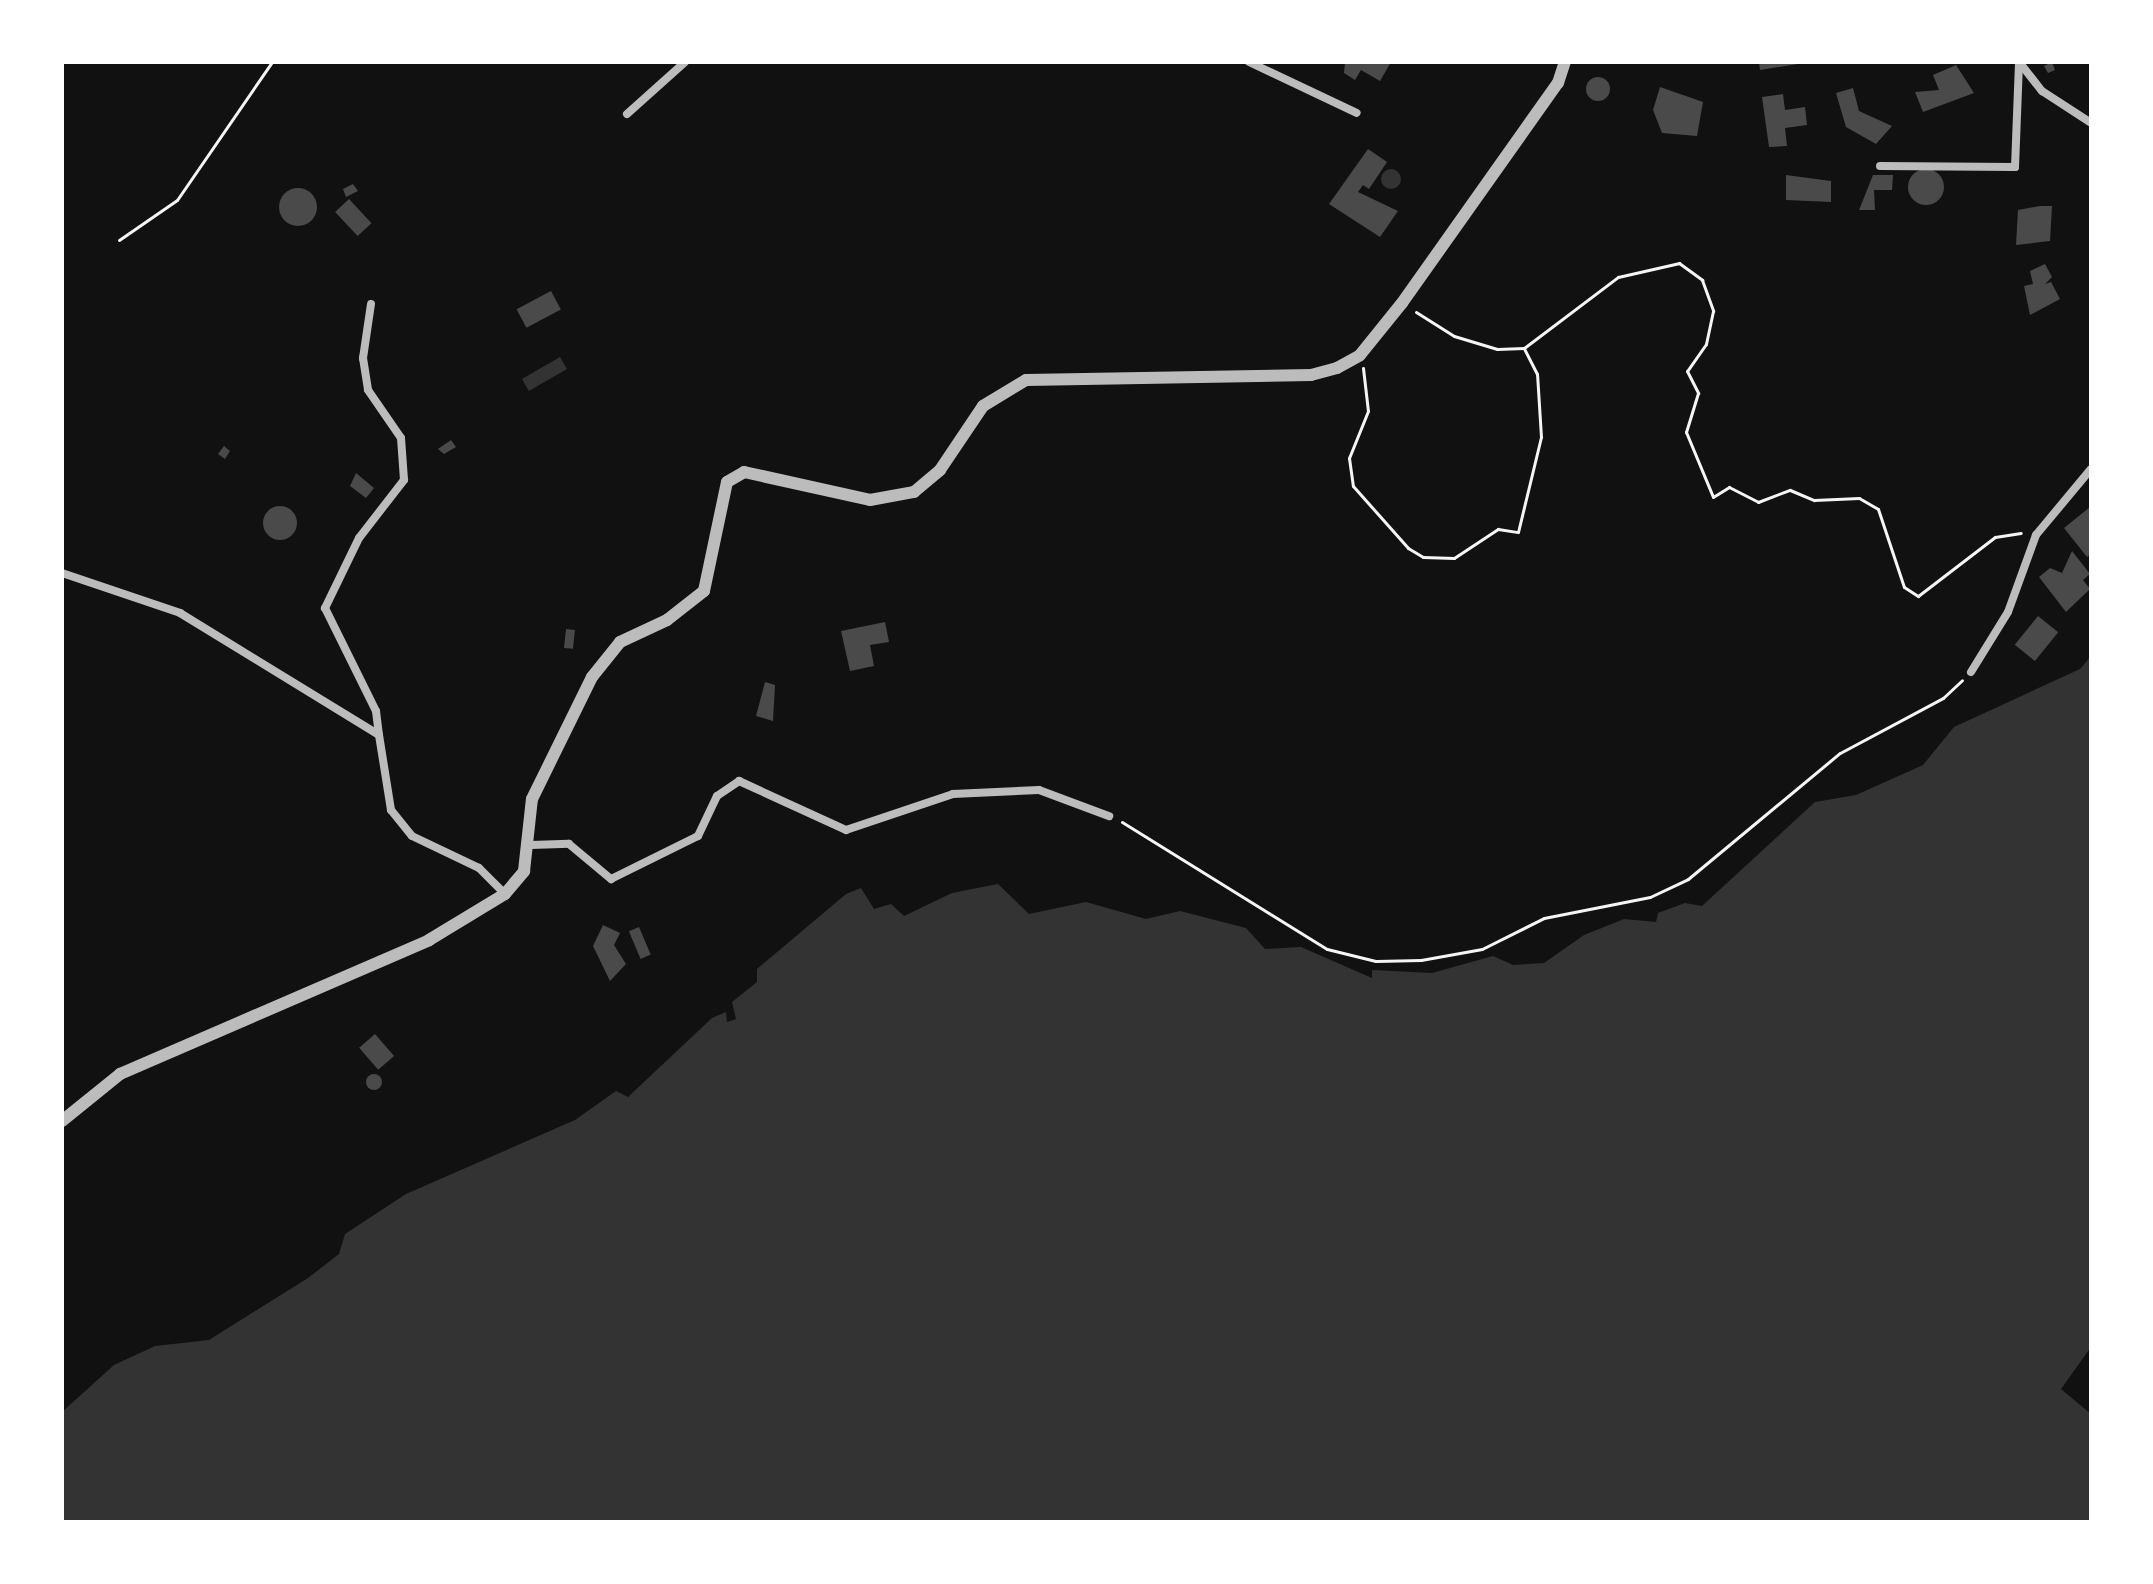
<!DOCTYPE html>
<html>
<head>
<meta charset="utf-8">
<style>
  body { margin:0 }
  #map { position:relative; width:2153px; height:1584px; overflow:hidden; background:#111; font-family:Commissioner,sans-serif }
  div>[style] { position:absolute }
  .water>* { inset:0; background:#333; transform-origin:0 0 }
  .round { border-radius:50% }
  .building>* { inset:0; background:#4a4a4a; transform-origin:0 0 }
  .path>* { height:3px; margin:-1.5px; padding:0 1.5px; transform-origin:1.5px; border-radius:1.5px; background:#f5f5f5 }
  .minor>* { height:8px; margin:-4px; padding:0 4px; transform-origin:4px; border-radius:4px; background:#bcbcbc }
  .tertiary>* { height:12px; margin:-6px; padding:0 6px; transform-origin:6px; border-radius:6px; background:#bcbcbc }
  span { translate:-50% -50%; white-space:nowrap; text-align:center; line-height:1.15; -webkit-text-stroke:6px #fff; paint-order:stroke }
  .frame { position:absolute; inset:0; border:64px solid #fff; pointer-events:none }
</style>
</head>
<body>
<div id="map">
  <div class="water">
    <i class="round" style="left:1381px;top:169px;width:20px;height:20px"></i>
    <i style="left:560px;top:357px;width:14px;height:44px;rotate:60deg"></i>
    <i style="clip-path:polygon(2091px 656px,2091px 1347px,2061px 1389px,2091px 1414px,2091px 1522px,62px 1522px,62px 1412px,114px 1365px,155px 1346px,209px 1340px,308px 1278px,339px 1254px,345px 1234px,406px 1194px,575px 1120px,616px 1091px,628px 1097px,712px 1018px,726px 1012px,727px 1022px,736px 1019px,732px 1002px,757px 982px,757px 969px,846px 894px,861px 888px,874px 909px,891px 904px,904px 916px,952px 893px,998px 884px,1029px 914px,1086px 902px,1146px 919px,1180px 911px,1246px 928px,1265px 949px,1301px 947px,1372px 978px,1372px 970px,1432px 973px,1493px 956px,1513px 965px,1544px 963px,1584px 935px,1624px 919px,1656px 922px,1658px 913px,1685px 903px,1702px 906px,1815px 802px,1856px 795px,1923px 765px,1954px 727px,2080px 669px)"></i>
  </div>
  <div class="building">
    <i style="clip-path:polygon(1345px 62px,1391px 62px,1380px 81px,1361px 70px,1355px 80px,1344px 73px)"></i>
    <i style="clip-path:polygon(1759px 62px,1798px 62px,1798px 64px,1760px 70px)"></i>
    <i style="clip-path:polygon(2052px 62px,2055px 70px,2048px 73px,2044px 66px)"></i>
    <i style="clip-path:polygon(1956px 65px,1974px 93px,1923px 112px,1915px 92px,1939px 90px,1933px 75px)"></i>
    <i class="round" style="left:1586px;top:77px;width:24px;height:24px"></i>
    <i style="clip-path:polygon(1660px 87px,1703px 102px,1697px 136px,1662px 133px,1653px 110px)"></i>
    <i style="clip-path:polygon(1853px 88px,1859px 111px,1892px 126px,1876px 144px,1846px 127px,1836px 93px)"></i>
    <i style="clip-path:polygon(1783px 94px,1785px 110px,1805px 107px,1807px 125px,1785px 128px,1787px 146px,1769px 147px,1762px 97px)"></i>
    <i style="clip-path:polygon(1368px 149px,1387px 162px,1369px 189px,1363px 185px,1358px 192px,1398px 211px,1380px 237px,1329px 204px)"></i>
    <i class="round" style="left:1908px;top:169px;width:36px;height:36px"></i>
    <i style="clip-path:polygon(1786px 175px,1831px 181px,1831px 202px,1786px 200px)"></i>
    <i style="clip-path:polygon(1873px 175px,1893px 175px,1892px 190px,1874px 190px,1875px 210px,1859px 210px)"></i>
    <i style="clip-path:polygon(353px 184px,358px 191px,346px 197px,343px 189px)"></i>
    <i class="round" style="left:279px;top:188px;width:38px;height:38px"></i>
    <i style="left:349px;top:199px;width:33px;height:19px;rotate:47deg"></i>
    <i style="clip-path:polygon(2040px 206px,2052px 206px,2050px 241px,2016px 245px,2018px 210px)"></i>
    <i style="clip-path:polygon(2045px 264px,2052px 277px,2045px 284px,2051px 282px,2060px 299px,2030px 315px,2024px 286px,2033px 284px,2030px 271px)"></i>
    <i style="left:551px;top:291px;width:21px;height:39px;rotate:62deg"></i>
    <i style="clip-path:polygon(451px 440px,456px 447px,444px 454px,438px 449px)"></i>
    <i style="clip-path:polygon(224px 446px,230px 451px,225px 459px,218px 454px)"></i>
    <i style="clip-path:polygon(356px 473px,374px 488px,366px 498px,350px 486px)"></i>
    <i class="round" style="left:263px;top:506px;width:34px;height:34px"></i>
    <i style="clip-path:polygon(2090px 507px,2091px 554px,2087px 557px,2064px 528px)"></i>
    <i style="clip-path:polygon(2072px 551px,2090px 574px,2083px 580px,2090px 589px,2066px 612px,2039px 577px,2050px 568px,2062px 573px)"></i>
    <i style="left:2038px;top:616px;width:26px;height:37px;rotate:39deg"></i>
    <i style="clip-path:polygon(885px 622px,889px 642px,870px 645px,874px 666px,850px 671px,841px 631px)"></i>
    <i style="left:566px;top:629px;width:9px;height:19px;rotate:6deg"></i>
    <i style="clip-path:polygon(765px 682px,775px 685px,773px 721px,756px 716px)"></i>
    <i style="clip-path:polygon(603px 925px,620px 933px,614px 945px,626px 964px,610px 981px,593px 946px)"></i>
    <i style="left:639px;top:927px;width:30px;height:11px;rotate:67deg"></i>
    <i style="left:375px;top:1034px;width:29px;height:21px;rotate:49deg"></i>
    <i class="round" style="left:366px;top:1074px;width:16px;height:16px"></i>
  </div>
  <div class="path">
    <i style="left:119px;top:240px;width:70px;rotate:-34.6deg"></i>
    <i style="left:177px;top:200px;width:168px;rotate:-55.5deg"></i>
    <i style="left:1416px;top:312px;width:45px;rotate:32.3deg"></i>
    <i style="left:1454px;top:336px;width:45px;rotate:16.8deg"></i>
    <i style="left:1497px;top:349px;width:27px;rotate:-2deg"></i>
    <i style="left:1524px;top:348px;width:118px;rotate:-37.1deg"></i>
    <i style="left:1618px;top:277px;width:63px;rotate:-12.9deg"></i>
    <i style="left:1679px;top:263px;width:29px;rotate:36deg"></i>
    <i style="left:1702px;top:280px;width:33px;rotate:70deg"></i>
    <i style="left:1713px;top:311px;width:34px;rotate:102deg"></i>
    <i style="left:1706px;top:344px;width:33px;rotate:125deg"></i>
    <i style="left:1687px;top:371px;width:25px;rotate:63deg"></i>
    <i style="left:1698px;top:393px;width:41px;rotate:107.1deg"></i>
    <i style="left:1686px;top:432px;width:70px;rotate:67.4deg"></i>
    <i style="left:1713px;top:497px;width:19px;rotate:-32deg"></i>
    <i style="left:1729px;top:487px;width:33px;rotate:27deg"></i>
    <i style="left:1758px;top:502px;width:34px;rotate:-21deg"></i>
    <i style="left:1790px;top:490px;width:26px;rotate:23deg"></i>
    <i style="left:1814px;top:500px;width:45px;rotate:-2.5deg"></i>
    <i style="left:1859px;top:498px;width:22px;rotate:30deg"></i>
    <i style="left:1878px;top:509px;width:82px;rotate:71.6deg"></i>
    <i style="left:1904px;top:587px;width:17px;rotate:33deg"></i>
    <i style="left:1918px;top:596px;width:97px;rotate:-37.5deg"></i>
    <i style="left:1995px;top:537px;width:26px;rotate:-9deg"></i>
    <i style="left:1363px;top:368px;width:43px;rotate:83.4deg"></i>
    <i style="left:1368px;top:411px;width:51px;rotate:112deg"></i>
    <i style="left:1349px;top:458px;width:28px;rotate:82deg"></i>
    <i style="left:1353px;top:486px;width:83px;rotate:48.4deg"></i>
    <i style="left:1408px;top:548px;width:17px;rotate:31deg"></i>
    <i style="left:1423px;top:557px;width:31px;rotate:2deg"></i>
    <i style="left:1454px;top:558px;width:53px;rotate:-33.4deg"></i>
    <i style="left:1498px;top:529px;width:20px;rotate:9deg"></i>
    <i style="left:1518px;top:532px;width:98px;rotate:-76.4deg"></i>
    <i style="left:1541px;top:437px;width:63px;rotate:-93.6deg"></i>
    <i style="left:1537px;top:374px;width:29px;rotate:-117deg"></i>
    <i style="left:1122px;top:822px;width:241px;rotate:31.8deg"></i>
    <i style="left:1327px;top:949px;width:50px;rotate:13.8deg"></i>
    <i style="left:1376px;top:961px;width:45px;rotate:-1.3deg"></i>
    <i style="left:1421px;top:960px;width:62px;rotate:-10.2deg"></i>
    <i style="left:1482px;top:949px;width:69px;rotate:-26.6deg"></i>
    <i style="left:1544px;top:918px;width:108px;rotate:-11.2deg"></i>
    <i style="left:1650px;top:897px;width:42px;rotate:-25.3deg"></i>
    <i style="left:1688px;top:879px;width:197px;rotate:-39.7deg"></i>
    <i style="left:1840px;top:753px;width:117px;rotate:-28.1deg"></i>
    <i style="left:1943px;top:698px;width:26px;rotate:-43deg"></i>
  </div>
  <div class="minor">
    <i style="left:1249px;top:62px;width:119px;rotate:25.3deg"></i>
    <i style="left:2020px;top:63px;width:36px;rotate:52deg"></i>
    <i style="left:2042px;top:91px;width:59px;rotate:33.1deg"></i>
    <i style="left:627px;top:114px;width:78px;rotate:-41.9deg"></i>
    <i style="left:1880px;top:166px;width:135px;rotate:0.4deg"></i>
    <i style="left:2015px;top:167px;width:105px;rotate:-87.8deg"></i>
    <i style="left:371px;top:304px;width:55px;rotate:98.4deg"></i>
    <i style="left:363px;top:358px;width:32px;rotate:81deg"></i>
    <i style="left:368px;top:390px;width:58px;rotate:55.5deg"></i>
    <i style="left:401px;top:438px;width:42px;rotate:85.9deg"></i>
    <i style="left:404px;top:480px;width:73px;rotate:127.8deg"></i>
    <i style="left:359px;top:538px;width:78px;rotate:115.9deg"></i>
    <i style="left:325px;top:608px;width:115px;rotate:63.7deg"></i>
    <i style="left:376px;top:711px;width:24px;rotate:83deg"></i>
    <i style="left:62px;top:573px;width:125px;rotate:18.7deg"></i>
    <i style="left:180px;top:613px;width:233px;rotate:31.5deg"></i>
    <i style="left:379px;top:735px;width:76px;rotate:80.9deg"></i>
    <i style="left:391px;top:810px;width:33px;rotate:51deg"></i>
    <i style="left:412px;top:836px;width:74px;rotate:25.5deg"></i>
    <i style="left:479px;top:868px;width:37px;rotate:45deg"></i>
    <i style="left:1971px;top:672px;width:70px;rotate:-58.3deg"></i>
    <i style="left:2008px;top:612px;width:82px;rotate:-70deg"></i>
    <i style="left:2036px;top:535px;width:86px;rotate:-50.2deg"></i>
    <i style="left:531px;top:845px;width:38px;rotate:-2deg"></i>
    <i style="left:569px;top:844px;width:55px;rotate:39.8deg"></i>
    <i style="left:611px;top:879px;width:97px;rotate:-26.3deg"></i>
    <i style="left:698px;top:836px;width:44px;rotate:-64.6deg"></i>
    <i style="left:717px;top:796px;width:27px;rotate:-34deg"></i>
    <i style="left:739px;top:781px;width:118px;rotate:24.6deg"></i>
    <i style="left:846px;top:830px;width:113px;rotate:-18.6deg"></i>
    <i style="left:953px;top:794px;width:86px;rotate:-2.7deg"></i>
    <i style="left:1039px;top:790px;width:75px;rotate:20.4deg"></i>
  </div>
  <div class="tertiary">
    <i style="left:62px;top:1121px;width:75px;rotate:-39deg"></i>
    <i style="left:120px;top:1074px;width:337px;rotate:-23.4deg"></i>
    <i style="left:429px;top:940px;width:89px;rotate:-31.2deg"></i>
    <i style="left:505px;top:894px;width:30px;rotate:-50deg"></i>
    <i style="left:524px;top:871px;width:72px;rotate:-83.7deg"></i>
    <i style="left:532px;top:799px;width:136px;rotate:-63.8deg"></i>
    <i style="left:592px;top:677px;width:45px;rotate:-51.3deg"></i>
    <i style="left:620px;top:642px;width:52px;rotate:-25.1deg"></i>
    <i style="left:667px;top:620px;width:47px;rotate:-38.1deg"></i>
    <i style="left:704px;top:591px;width:111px;rotate:-78.1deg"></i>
    <i style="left:727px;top:482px;width:20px;rotate:-30deg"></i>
    <i style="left:744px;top:472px;width:129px;rotate:12.5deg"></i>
    <i style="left:870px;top:500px;width:45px;rotate:-10.3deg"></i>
    <i style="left:914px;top:492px;width:34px;rotate:-40deg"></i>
    <i style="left:940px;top:470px;width:77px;rotate:-56.1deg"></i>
    <i style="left:983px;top:406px;width:50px;rotate:-31.2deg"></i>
    <i style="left:1026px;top:380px;width:285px;rotate:-1deg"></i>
    <i style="left:1311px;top:375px;width:27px;rotate:-15deg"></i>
    <i style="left:1337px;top:368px;width:26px;rotate:-29deg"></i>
    <i style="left:1360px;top:355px;width:67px;rotate:-51.1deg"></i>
    <i style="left:1402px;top:303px;width:270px;rotate:-54.7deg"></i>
    <i style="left:1558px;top:83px;width:22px;rotate:-72deg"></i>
  </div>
  <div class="frame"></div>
</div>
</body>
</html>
